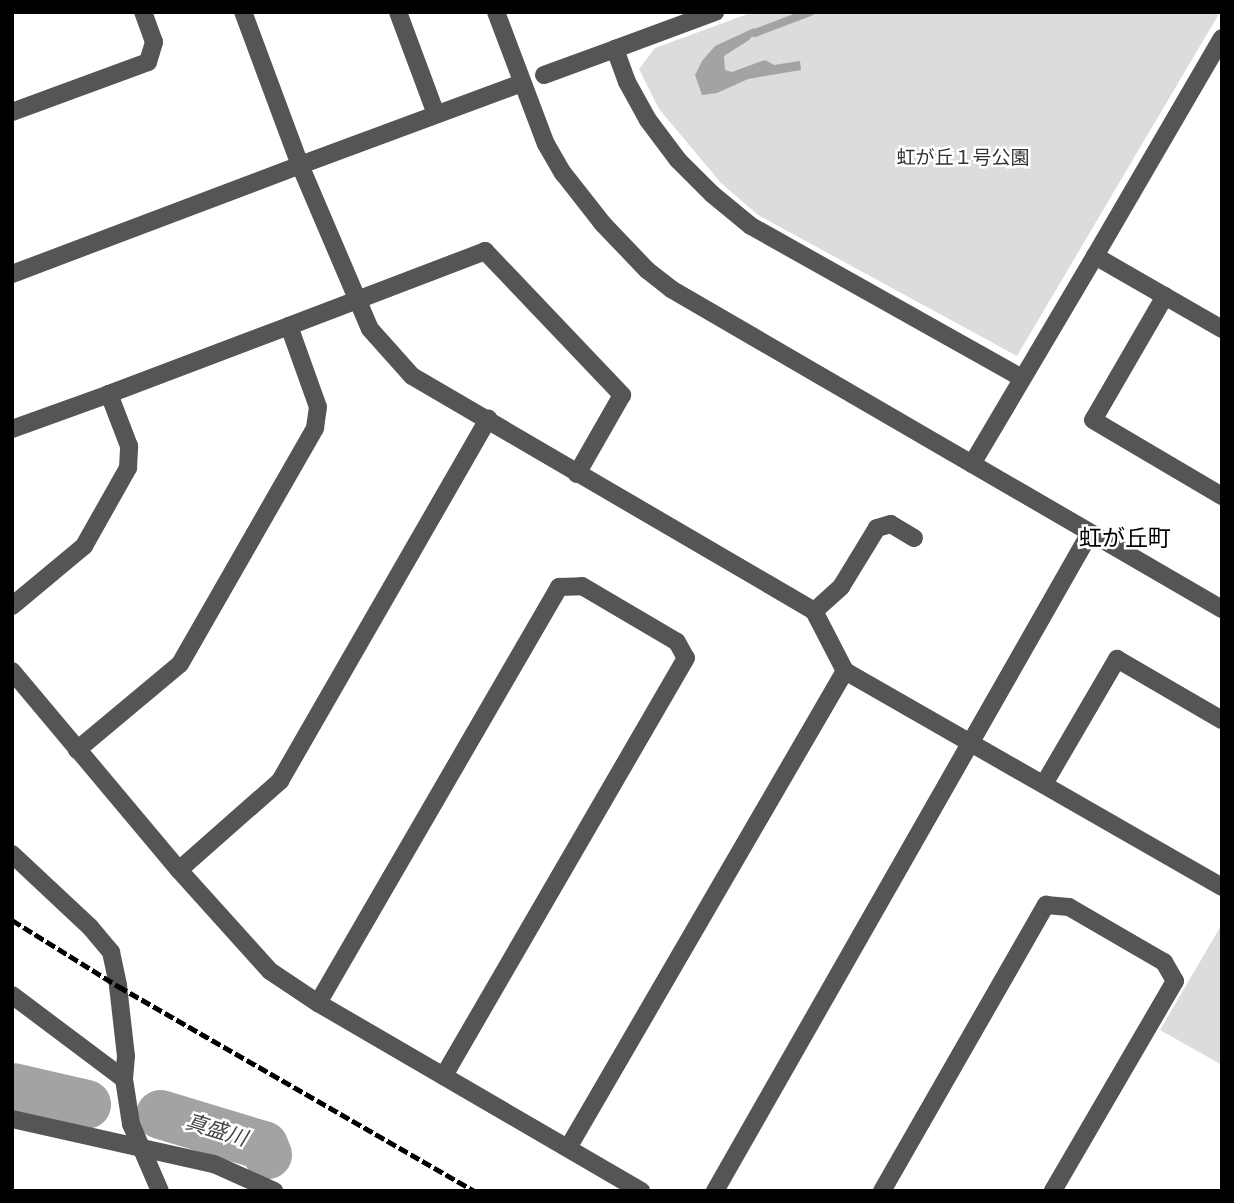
<!DOCTYPE html>
<html>
<head>
<meta charset="utf-8">
<style>
  body { margin:0 }
  #map { position:relative; width:1234px; height:1203px; overflow:hidden; background:#fff; font-family:"Sofia Sans Condensed","Noto Sans JP",sans-serif }
  div>[style] { position:absolute }
  .green>* { inset:0; background:#dcdcdc }
  .water>* { inset:0; background:#a3a3a3 }
  .stream>* { height:8px; margin:-4px; padding:0 4px; transform-origin:4px; border-radius:4px; background:#a3a3a3 }
  .river>* { height:49px; margin:-24.5px; padding:0 24.5px; transform-origin:24.5px; border-radius:24.5px; background:#a3a3a3 }
  .minor>* { height:18px; margin:-9px; padding:0 9px; transform-origin:9px; border-radius:9px; background:#555 }
  .rail>* { height:5px; margin-top:-2.5px; transform-origin:0; background:repeating-linear-gradient(90deg,#000 0 10px,transparent 0 13.5px) }
  span { translate:-50% -50%; white-space:nowrap; text-align:center; line-height:1.15; -webkit-text-stroke:5px #fff; paint-order:stroke }
  .park-label { font-size:19px; color:#333 }
  .water-label { font-size:21px; color:#444; font-style:italic }
  .quarter-label { font-size:23px; color:#000 }
  .frame { position:absolute; inset:0; border:14px solid #000; pointer-events:none }
</style>
</head>
<body>
<div id="map">
  <div class="green">
    <i style="clip-path:polygon(753px 12px,1220px 12px,1017px 356px,758px 215px,721px 183px,659px 109px,639px 69px,655px 48px)"></i>
    <i style="clip-path:polygon(1222px 924px,1222px 1065px,1160px 1030px)"></i>
  </div>
  <div class="water">
    <i style="clip-path:polygon(754px 28px,755px 33px,749px 40px,724px 56px,725px 70px,732px 72px,765px 60px,774px 65px,800px 61px,801px 70px,748px 79px,717px 93px,702px 95px,695px 75px,702px 61px,715px 46px)"></i>
  </div>
  <div class="stream">
    <i style="left:755px;top:33px;width:59px;rotate:-20.9deg"></i>
  </div>
  <div class="river">
    <i style="left:12px;top:1087px;width:76px;rotate:12.9deg"></i>
    <i style="left:160px;top:1114px;width:108px;rotate:16.8deg"></i>
    <i style="left:263px;top:1145px;width:10px;rotate:66deg"></i>
  </div>
  <div class="minor">
    <i style="left:398px;top:12px;width:109px;rotate:69.6deg"></i>
    <i style="left:496px;top:12px;width:141px;rotate:69.3deg"></i>
    <i style="left:546px;top:144px;width:34px;rotate:60deg"></i>
    <i style="left:563px;top:173px;width:65px;rotate:51.9deg"></i>
    <i style="left:603px;top:224px;width:64px;rotate:46.3deg"></i>
    <i style="left:647px;top:270px;width:31px;rotate:38deg"></i>
    <i style="left:671px;top:289px;width:637px;rotate:30.15deg"></i>
    <i style="left:615px;top:49px;width:107px;rotate:-20.3deg"></i>
    <i style="left:544px;top:75px;width:76px;rotate:-20.1deg"></i>
    <i style="left:615px;top:49px;width:35px;rotate:70deg"></i>
    <i style="left:627px;top:82px;width:43px;rotate:61.1deg"></i>
    <i style="left:648px;top:120px;width:50px;rotate:53.1deg"></i>
    <i style="left:678px;top:160px;width:48px;rotate:45deg"></i>
    <i style="left:712px;top:194px;width:50px;rotate:39.4deg"></i>
    <i style="left:751px;top:226px;width:311px;rotate:29.3deg"></i>
    <i style="left:522px;top:83px;width:237px;rotate:159.7deg"></i>
    <i style="left:300px;top:165px;width:178px;rotate:66.9deg"></i>
    <i style="left:370px;top:329px;width:63px;rotate:48.2deg"></i>
    <i style="left:412px;top:376px;width:466px;rotate:30.3deg"></i>
    <i style="left:12px;top:112px;width:145px;rotate:-20.2deg"></i>
    <i style="left:148px;top:62px;width:21px;rotate:-73deg"></i>
    <i style="left:154px;top:42px;width:32px;rotate:-110deg"></i>
    <i style="left:1095px;top:256px;width:252px;rotate:-59.8deg"></i>
    <i style="left:12px;top:274px;width:308px;rotate:-20.7deg"></i>
    <i style="left:300px;top:165px;width:163px;rotate:-110.4deg"></i>
    <i style="left:1165px;top:296px;width:143px;rotate:120.1deg"></i>
    <i style="left:1093px;top:420px;width:150px;rotate:30.5deg"></i>
    <i style="left:12px;top:429px;width:103px;rotate:-19.8deg"></i>
    <i style="left:972px;top:464px;width:242px;rotate:-59.4deg"></i>
    <i style="left:1095px;top:256px;width:146px;rotate:29.9deg"></i>
    <i style="left:914px;top:538px;width:27px;rotate:-149deg"></i>
    <i style="left:891px;top:524px;width:15px;rotate:164deg"></i>
    <i style="left:877px;top:528px;width:69px;rotate:121.4deg"></i>
    <i style="left:841px;top:587px;width:36px;rotate:138deg"></i>
    <i style="left:814px;top:611px;width:68px;rotate:62.7deg"></i>
    <i style="left:845px;top:671px;width:434px;rotate:29.8deg"></i>
    <i style="left:12px;top:606px;width:94px;rotate:-39.8deg"></i>
    <i style="left:84px;top:546px;width:90px;rotate:-60.6deg"></i>
    <i style="left:128px;top:468px;width:22px;rotate:-87deg"></i>
    <i style="left:129px;top:446px;width:56px;rotate:-111deg"></i>
    <i style="left:109px;top:394px;width:192px;rotate:-20.7deg"></i>
    <i style="left:12px;top:671px;width:260px;rotate:50deg"></i>
    <i style="left:179px;top:870px;width:136px;rotate:48deg"></i>
    <i style="left:270px;top:971px;width:58px;rotate:33.7deg"></i>
    <i style="left:318px;top:1003px;width:374px;rotate:30.2deg"></i>
    <i style="left:77px;top:750px;width:134px;rotate:-39.9deg"></i>
    <i style="left:180px;top:664px;width:272px;rotate:-60.2deg"></i>
    <i style="left:315px;top:428px;width:21px;rotate:-82deg"></i>
    <i style="left:318px;top:407px;width:86px;rotate:-109.7deg"></i>
    <i style="left:289px;top:326px;width:210px;rotate:-20.9deg"></i>
    <i style="left:485px;top:251px;width:199px;rotate:46.4deg"></i>
    <i style="left:622px;top:395px;width:91px;rotate:119.7deg"></i>
    <i style="left:1044px;top:784px;width:145px;rotate:-59.7deg"></i>
    <i style="left:1117px;top:659px;width:121px;rotate:30.2deg"></i>
    <i style="left:12px;top:854px;width:107px;rotate:43.1deg"></i>
    <i style="left:90px;top:927px;width:33px;rotate:50deg"></i>
    <i style="left:111px;top:952px;width:35px;rotate:78deg"></i>
    <i style="left:118px;top:986px;width:70px;rotate:83.5deg"></i>
    <i style="left:126px;top:1056px;width:23px;rotate:95deg"></i>
    <i style="left:124px;top:1079px;width:46px;rotate:81.2deg"></i>
    <i style="left:131px;top:1124px;width:73px;rotate:66.6deg"></i>
    <i style="left:179px;top:870px;width:135px;rotate:-41.4deg"></i>
    <i style="left:280px;top:781px;width:418px;rotate:-60.1deg"></i>
    <i style="left:12px;top:995px;width:140px;rotate:36.9deg"></i>
    <i style="left:318px;top:1003px;width:481px;rotate:-59.9deg"></i>
    <i style="left:559px;top:587px;width:23px;rotate:-2deg"></i>
    <i style="left:582px;top:586px;width:110px;rotate:30.5deg"></i>
    <i style="left:677px;top:642px;width:18px;rotate:61deg"></i>
    <i style="left:686px;top:658px;width:483px;rotate:120.1deg"></i>
    <i style="left:12px;top:1119px;width:207px;rotate:12.6deg"></i>
    <i style="left:214px;top:1164px;width:66px;rotate:24.2deg"></i>
    <i style="left:568px;top:1148px;width:552px;rotate:-59.86deg"></i>
    <i style="left:715px;top:1191px;width:757px;rotate:-60.32deg"></i>
    <i style="left:882px;top:1191px;width:330px;rotate:-60.2deg"></i>
    <i style="left:1046px;top:905px;width:23px;rotate:5deg"></i>
    <i style="left:1069px;top:907px;width:110px;rotate:30.1deg"></i>
    <i style="left:1164px;top:962px;width:22px;rotate:60deg"></i>
    <i style="left:1175px;top:981px;width:243px;rotate:120.2deg"></i>
  </div>
  <div class="rail">
    <i style="left:12px;top:920px;width:125px;rotate:31.9deg"></i>
    <i style="left:118px;top:986px;width:412px;rotate:29.9deg"></i>
  </div>
  <div class="park-label">
    <span style="left:963px;top:159px">虹が丘１号公園</span>
  </div>
  <div class="water-label">
    <span style="left:216px;top:1131px;rotate:17deg">真盛川</span>
  </div>
  <div class="quarter-label">
    <span style="left:1125px;top:539px">虹が丘町</span>
  </div>
  <div class="frame"></div>
</div>
</body>
</html>
